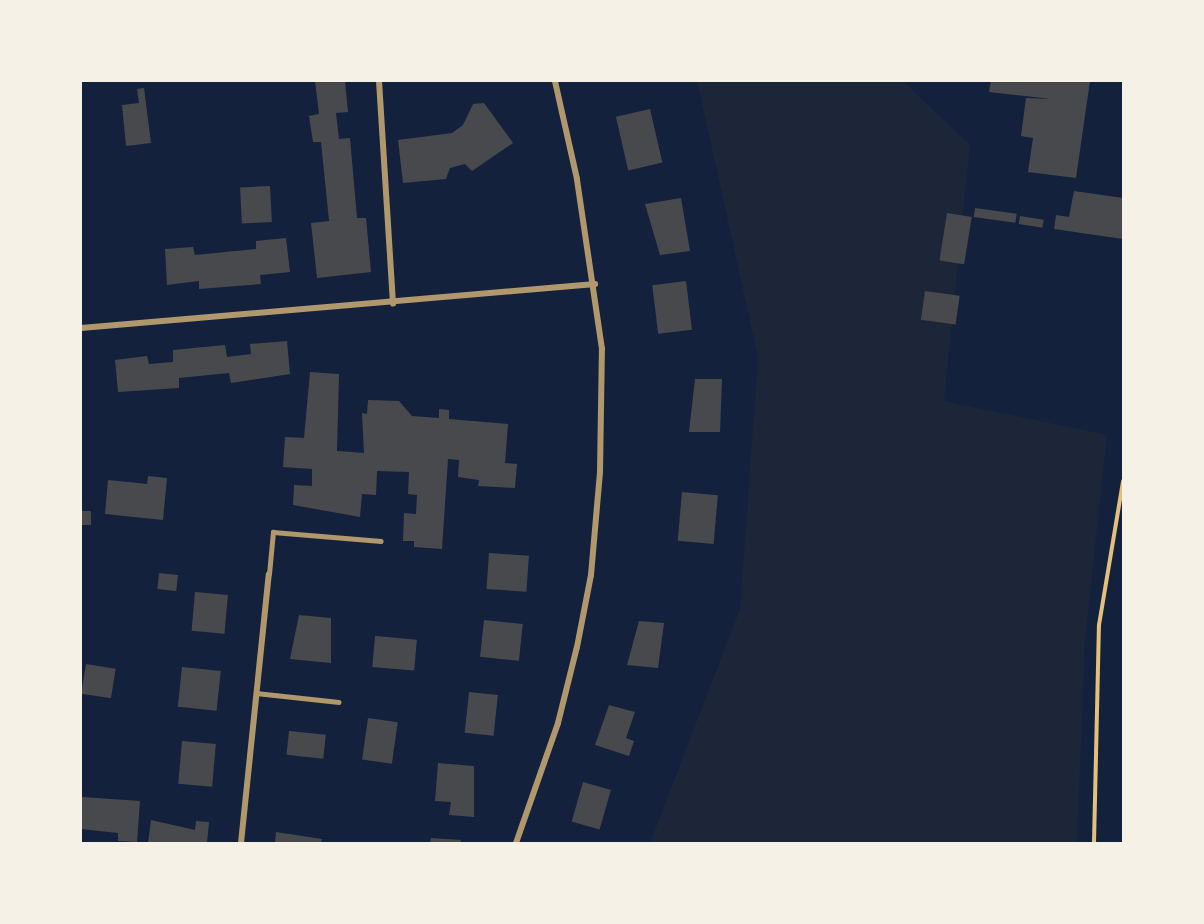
<!DOCTYPE html>
<html>
<head>
<meta charset="utf-8">
<style>
  body { margin:0 }
  #map { position:relative; width:1204px; height:924px; overflow:hidden; background:#14213d; font-family:"PT Sans",sans-serif }
  div>[style] { position:absolute }
  .green>* { inset:0; background:#1d2539 }
  .building>* { inset:0; background:#48494c; transform-origin:0 0 }
  .path>* { height:4px; margin:-2px; padding:0 2px; transform-origin:2px; border-radius:2px; background:#e5c07b }
  .service>* { height:4.5px; margin:-2.25px; padding:0 2.25px; transform-origin:2.25px; border-radius:2.25px; background:#b1986c }
  .minor>* { height:6px; margin:-3px; padding:0 3px; transform-origin:3px; border-radius:3px; background:#b1986c }
  span { translate:-50% -50%; white-space:nowrap; text-align:center; line-height:1.15; -webkit-text-stroke:6px #f6f1e7; paint-order:stroke }
  .frame { position:absolute; inset:0; border:82px solid #f6f1e7; pointer-events:none }
</style>
</head>
<body>
<div id="map">
  <div class="green">
    <i style="clip-path:polygon(697px 81px,903px 81px,970px 145px,944px 401px,1107px 435px,1085px 640px,1077px 843px,650px 843px,740px 609px,758px 357px)"></i>
  </div>
  <div class="building">
    <i style="clip-path:polygon(315px 81px,345px 81px,348px 112px,336px 113px,339px 139px,350px 138px,357px 218px,366px 218px,371px 272px,317px 278px,311px 223px,329px 221px,321px 142px,313px 142px,309px 116px,319px 114px)"></i>
    <i style="clip-path:polygon(991px 81px,1090px 81px,1076px 178px,1028px 172px,1033px 138px,1021px 136px,1026px 98px,1051px 99px,989px 92px)"></i>
    <i style="clip-path:polygon(144px 88px,151px 143px,126px 146px,122px 105px,139px 103px,137px 89px)"></i>
    <i style="clip-path:polygon(484px 103px,513px 143px,472px 171px,465px 164px,450px 168px,446px 179px,403px 183px,398px 140px,452px 133px,463px 125px,473px 104px)"></i>
    <i style="left:650px;top:109px;width:55px;height:35px;rotate:77deg"></i>
    <i style="left:270px;top:186px;width:36px;height:30px;rotate:87deg"></i>
    <i style="clip-path:polygon(1074px 191px,1123px 198px,1123px 239px,1054px 229px,1056px 215px,1069px 217px)"></i>
    <i style="clip-path:polygon(681px 198px,690px 251px,660px 255px,645px 204px)"></i>
    <i style="left:975px;top:208px;width:42px;height:9px;rotate:8deg"></i>
    <i style="left:947px;top:213px;width:25px;height:48px;rotate:9deg"></i>
    <i style="left:1020px;top:216px;width:24px;height:8px;rotate:9deg"></i>
    <i style="clip-path:polygon(286px 238px,290px 272px,260px 275px,261px 284px,199px 289px,199px 281px,167px 285px,165px 249px,193px 247px,195px 255px,256px 249px,256px 241px)"></i>
    <i style="left:686px;top:281px;width:49px;height:34px;rotate:83deg"></i>
    <i style="left:925px;top:291px;width:35px;height:29px;rotate:8deg"></i>
    <i style="clip-path:polygon(287px 341px,290px 374px,231px 383px,229px 373px,179px 378px,179px 388px,118px 392px,115px 360px,147px 356px,149px 364px,173px 362px,173px 350px,225px 345px,227px 357px,251px 354px,250px 344px)"></i>
    <i style="clip-path:polygon(310px 372px,339px 374px,337px 451px,364px 453px,362px 413px,367px 414px,368px 400px,399px 401px,412px 416px,439px 418px,439px 409px,449px 410px,449px 419px,508px 424px,505px 463px,517px 464px,515px 488px,478px 486px,479px 480px,458px 477px,459px 460px,448px 459px,442px 549px,414px 547px,414px 541px,403px 541px,404px 513px,416px 514px,417px 495px,408px 494px,409px 472px,377px 471px,376px 495px,362px 494px,360px 517px,293px 505px,294px 485px,312px 486px,312px 469px,283px 467px,285px 437px,304px 438px)"></i>
    <i style="clip-path:polygon(695px 379px,722px 379px,720px 432px,689px 432px)"></i>
    <i style="clip-path:polygon(148px 476px,167px 478px,163px 520px,105px 514px,108px 480px,147px 484px)"></i>
    <i style="left:682px;top:492px;width:36px;height:49px;rotate:5deg"></i>
    <i style="left:81px;top:511px;width:10px;height:14px"></i>
    <i style="left:489px;top:553px;width:40px;height:36px;rotate:4deg"></i>
    <i style="left:159px;top:573px;width:19px;height:16px;rotate:6deg"></i>
    <i style="left:195px;top:592px;width:33px;height:39px;rotate:5deg"></i>
    <i style="clip-path:polygon(299px 615px,331px 618px,331px 663px,290px 659px)"></i>
    <i style="left:484px;top:620px;width:39px;height:37px;rotate:6deg"></i>
    <i style="clip-path:polygon(639px 621px,664px 623px,658px 668px,627px 665px)"></i>
    <i style="left:375px;top:636px;width:42px;height:31px;rotate:5deg"></i>
    <i style="left:86px;top:664px;width:30px;height:30px;rotate:9deg"></i>
    <i style="left:182px;top:667px;width:39px;height:40px;rotate:6deg"></i>
    <i style="left:469px;top:692px;width:29px;height:41px;rotate:6deg"></i>
    <i style="clip-path:polygon(609px 705px,635px 712px,626px 738px,634px 741px,629px 756px,595px 745px)"></i>
    <i style="left:368px;top:718px;width:30px;height:42px;rotate:8deg"></i>
    <i style="left:289px;top:731px;width:37px;height:24px;rotate:6deg"></i>
    <i style="left:182px;top:741px;width:34px;height:43px;rotate:5deg"></i>
    <i style="clip-path:polygon(438px 763px,474px 766px,474px 817px,449px 815px,451px 802px,435px 801px)"></i>
    <i style="left:583px;top:782px;width:29px;height:41px;rotate:16deg"></i>
    <i style="clip-path:polygon(82px 797px,140px 801px,137px 842px,118px 841px,118px 833px,81px 829px)"></i>
    <i style="clip-path:polygon(151px 820px,195px 830px,196px 821px,209px 822px,207px 843px,148px 843px)"></i>
    <i style="clip-path:polygon(276px 832px,322px 839px,321px 843px,275px 843px)"></i>
    <i style="clip-path:polygon(431px 838px,461px 840px,460px 843px,430px 843px)"></i>
  </div>
  <div class="path">
    <i style="left:1094px;top:843px;width:218px;rotate:-88.7deg"></i>
    <i style="left:1099px;top:625px;width:146px;rotate:-80.5deg"></i>
  </div>
  <div class="service">
    <i style="left:269px;top:574px;width:42px;rotate:-84.6deg"></i>
    <i style="left:273px;top:532px;width:108px;rotate:4.8deg"></i>
    <i style="left:256px;top:693px;width:83px;rotate:6.2deg"></i>
  </div>
  <div class="minor">
    <i style="left:379px;top:81px;width:223px;rotate:86.4deg"></i>
    <i style="left:81px;top:328px;width:516px;rotate:-4.89deg"></i>
    <i style="left:241px;top:843px;width:270px;rotate:-84.1deg"></i>
    <i style="left:516px;top:843px;width:127px;rotate:-70.7deg"></i>
    <i style="left:558px;top:723px;width:78px;rotate:-76deg"></i>
    <i style="left:577px;top:647px;width:73px;rotate:-79deg"></i>
    <i style="left:591px;top:575px;width:103px;rotate:-85deg"></i>
    <i style="left:600px;top:472px;width:123px;rotate:-89.1deg"></i>
    <i style="left:602px;top:349px;width:172px;rotate:-98.4deg"></i>
    <i style="left:577px;top:179px;width:100px;rotate:-102.7deg"></i>
  </div>
  <div class="frame"></div>
</div>
</body>
</html>
